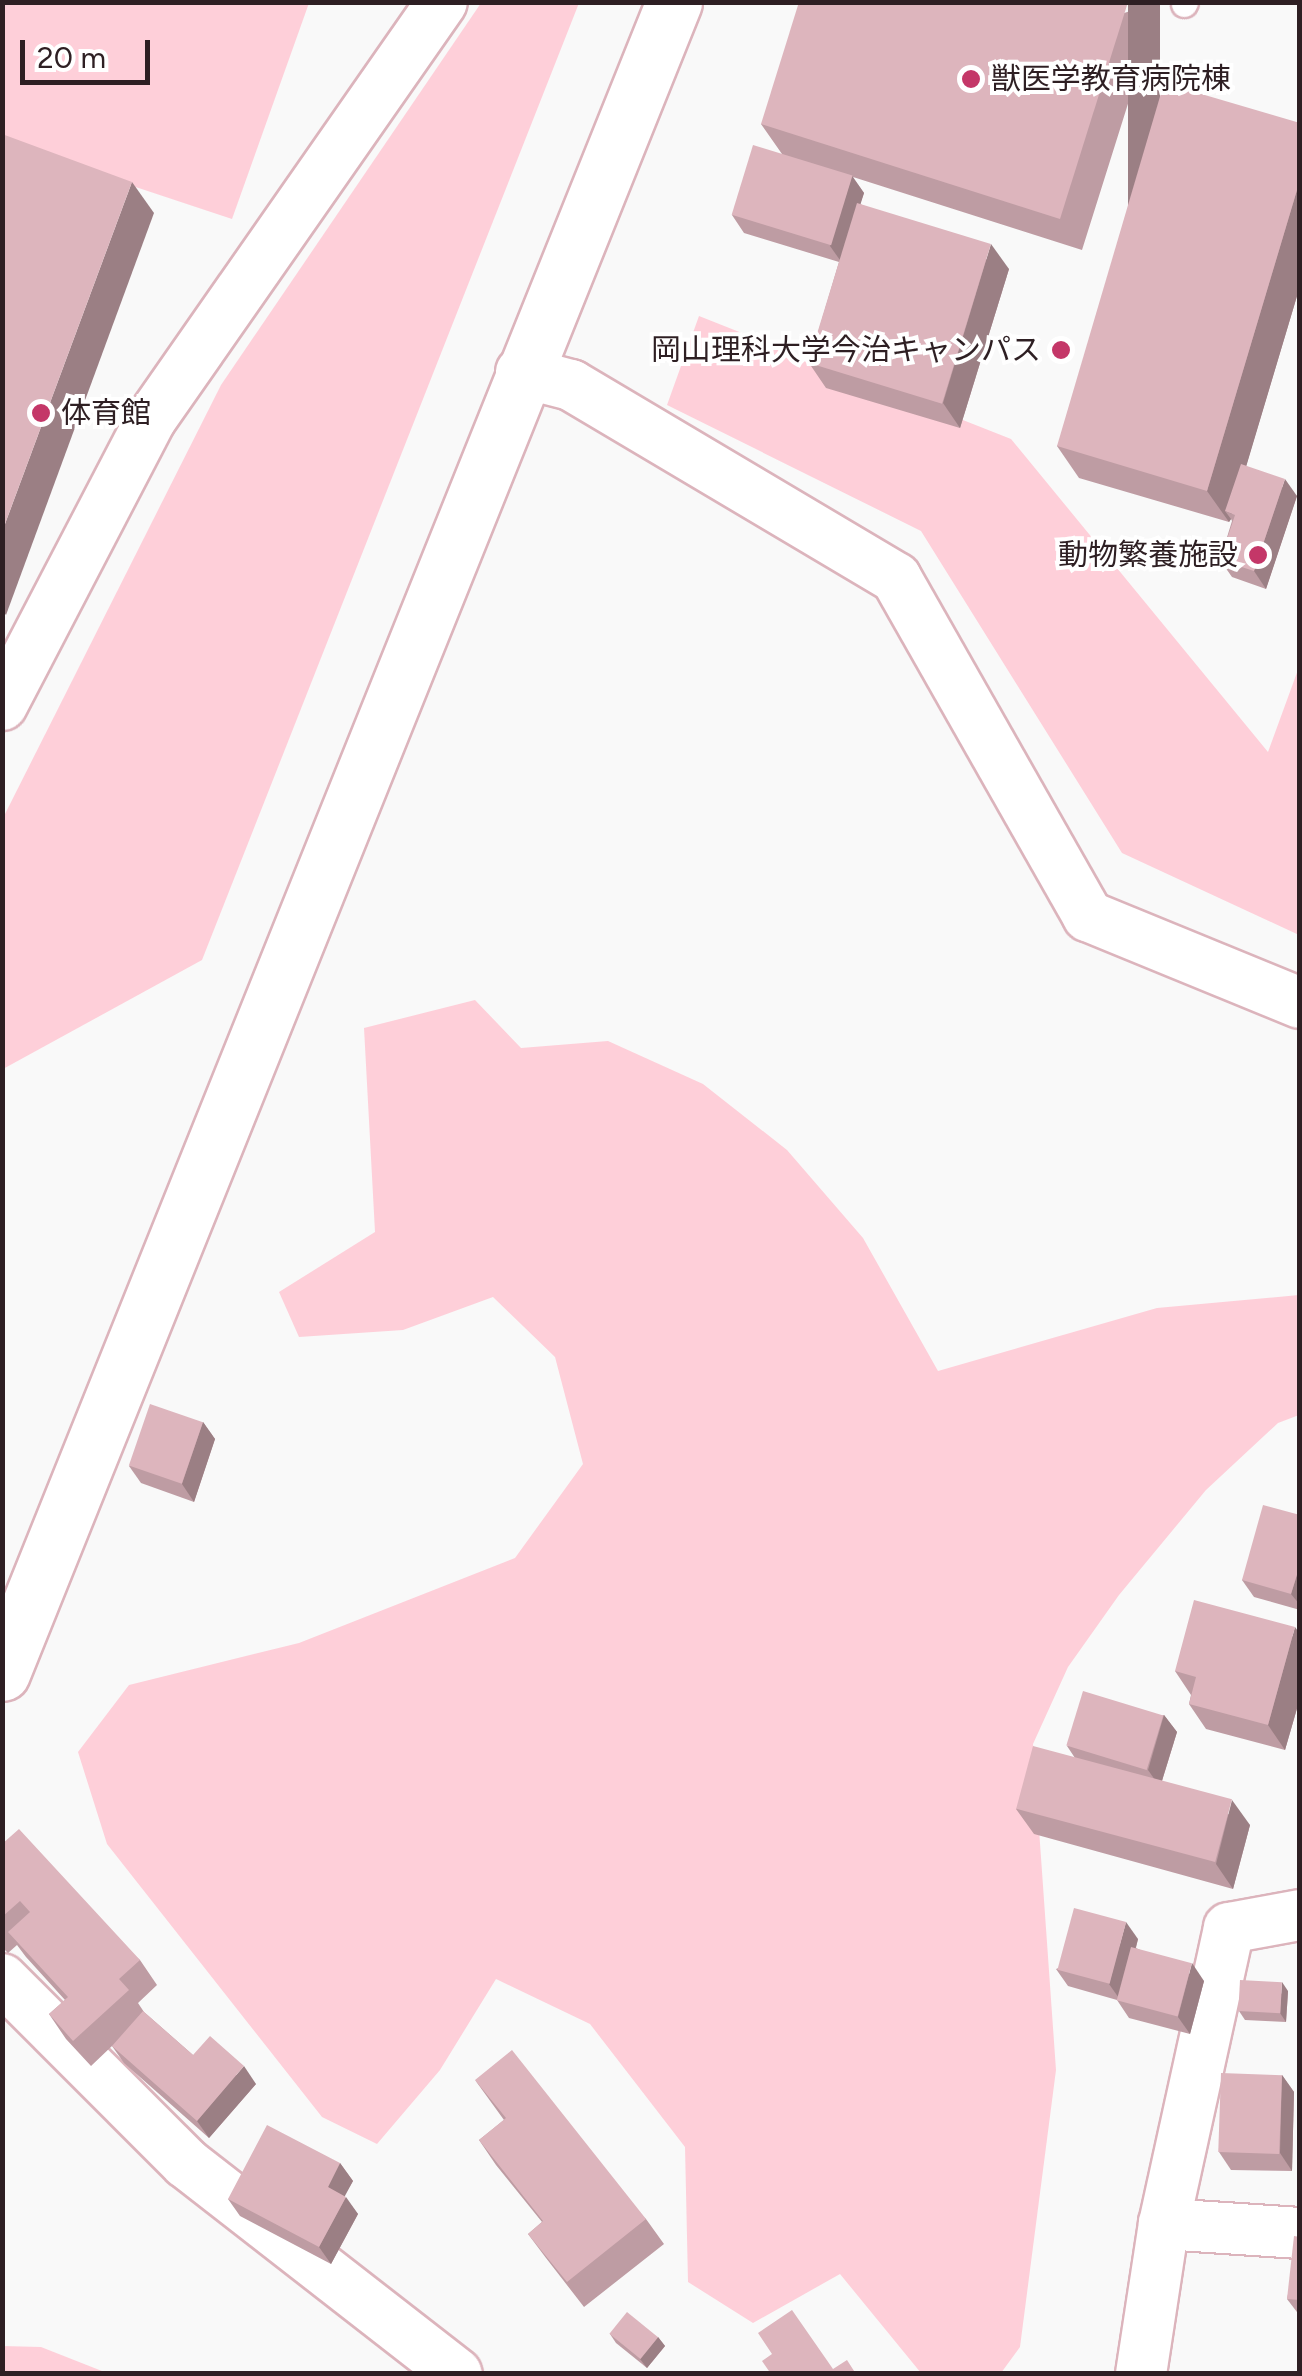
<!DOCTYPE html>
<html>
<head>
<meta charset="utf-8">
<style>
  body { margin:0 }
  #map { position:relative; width:1302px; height:2376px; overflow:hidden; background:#f9f9f9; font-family:Figtree,"Noto Sans JP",sans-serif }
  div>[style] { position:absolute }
  .green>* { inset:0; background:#fecfd9 }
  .roads { filter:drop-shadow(2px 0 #dcb4bc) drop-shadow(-2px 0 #dcb4bc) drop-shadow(0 2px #dcb4bc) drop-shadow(0 -2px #dcb4bc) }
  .service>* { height:25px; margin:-12.5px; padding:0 12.5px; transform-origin:12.5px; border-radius:12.5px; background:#fff }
  .minor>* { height:50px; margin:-25px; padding:0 25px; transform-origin:25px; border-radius:25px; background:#fff }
  .tertiary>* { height:55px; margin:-27.5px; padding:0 27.5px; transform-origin:27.5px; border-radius:27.5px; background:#fff }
  .wall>* { inset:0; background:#be9ca3 }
  .shaded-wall>* { inset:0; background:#9b7f84; transform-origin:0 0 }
  .building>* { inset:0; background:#ddb5bd; transform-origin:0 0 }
  .dots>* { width:28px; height:28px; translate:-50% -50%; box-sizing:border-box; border:5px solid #fff; border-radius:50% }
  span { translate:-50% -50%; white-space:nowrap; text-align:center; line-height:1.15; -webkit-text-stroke:8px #fff; paint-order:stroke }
  .poi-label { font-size:30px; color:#2e1f23 }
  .left { translate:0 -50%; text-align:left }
  .right { translate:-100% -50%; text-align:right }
  .frame { position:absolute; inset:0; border:5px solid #2e1f23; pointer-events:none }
  .scale { position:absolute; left:20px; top:40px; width:130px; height:45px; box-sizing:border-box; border:5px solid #2e1f23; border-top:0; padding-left:12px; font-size:30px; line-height:35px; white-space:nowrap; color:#2e1f23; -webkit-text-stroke:8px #fff; paint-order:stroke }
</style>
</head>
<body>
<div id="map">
  <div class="green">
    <i style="clip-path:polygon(3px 3px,309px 3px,232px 219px,3px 143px)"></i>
    <i style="clip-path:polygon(481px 3px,579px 3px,202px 960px,3px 1069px,3px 818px,221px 385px)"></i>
    <i style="clip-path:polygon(699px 316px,1011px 439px,1268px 752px,1299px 667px,1299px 935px,1122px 853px,921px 531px,667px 405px)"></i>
    <i style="clip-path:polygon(475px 1000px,521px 1048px,608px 1041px,703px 1084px,787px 1150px,863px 1238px,938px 1371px,1157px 1308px,1299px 1295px,1299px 1415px,1278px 1423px,1206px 1490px,1119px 1595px,1068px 1667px,1033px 1744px,1056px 2070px,1020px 2347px,1001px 2373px,921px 2373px,840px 2274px,753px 2323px,688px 2282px,685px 2147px,590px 2024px,496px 1979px,440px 2070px,377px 2144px,322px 2117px,107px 1844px,78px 1752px,129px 1685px,299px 1643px,515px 1558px,583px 1464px,555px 1357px,493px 1297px,403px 1330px,299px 1337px,279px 1292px,375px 1232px,364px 1028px)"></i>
    <i style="clip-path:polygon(2px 2346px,41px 2347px,107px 2373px,3px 2373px)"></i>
  </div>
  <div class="roads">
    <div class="service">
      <i style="left:1184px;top:4px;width:2px;rotate:-63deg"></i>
    </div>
    <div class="minor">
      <i style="left:521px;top:372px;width:52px;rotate:14.6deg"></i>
      <i style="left:571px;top:385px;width:378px;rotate:30.7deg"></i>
      <i style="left:896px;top:578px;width:389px;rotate:60.4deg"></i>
      <i style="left:1088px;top:916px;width:229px;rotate:22.3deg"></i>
      <i style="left:2px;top:705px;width:322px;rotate:-62.5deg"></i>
      <i style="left:151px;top:419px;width:508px;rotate:-55.09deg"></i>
      <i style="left:2px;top:1979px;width:260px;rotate:45deg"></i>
      <i style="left:186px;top:2163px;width:343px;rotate:37.9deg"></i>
      <i style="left:1164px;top:2224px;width:303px;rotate:-77.6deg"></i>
      <i style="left:1229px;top:1928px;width:72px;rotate:-10.4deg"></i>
      <i style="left:1141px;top:2374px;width:152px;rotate:-81.3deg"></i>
      <i style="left:1164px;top:2224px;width:136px;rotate:3.8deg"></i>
    </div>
    <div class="tertiary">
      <i style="left:2px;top:1673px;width:1801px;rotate:-68.09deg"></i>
    </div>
  </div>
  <div class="wall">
    <i style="clip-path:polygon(1160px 2px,1082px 250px,853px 177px,864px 193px,860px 204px,1009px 269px,960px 428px,826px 388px,809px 363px,839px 262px,744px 233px,732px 215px,782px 154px,761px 124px)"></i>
    <i style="clip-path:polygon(1300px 123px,1300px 286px,1246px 466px,1297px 496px,1266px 589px,1232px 577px,1220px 560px,1232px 521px,1231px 519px,1229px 522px,1079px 478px,1057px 446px)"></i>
    <i style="clip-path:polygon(203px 1422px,215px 1439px,194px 1502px,141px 1483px,129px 1466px)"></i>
    <i style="clip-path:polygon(1300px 1515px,1300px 1610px,1254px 1597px,1242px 1580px)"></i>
    <i style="clip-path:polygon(1300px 1634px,1300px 1698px,1285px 1750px,1206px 1729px,1189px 1704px,1191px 1695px,1175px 1671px)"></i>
    <i style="clip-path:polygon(1164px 1715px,1177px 1732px,1162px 1781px,1250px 1825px,1233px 1889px,1034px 1834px,1016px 1809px,1075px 1758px,1067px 1746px)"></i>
    <i style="clip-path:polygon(2px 1844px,140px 1960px,157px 1985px,138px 2003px,144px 2012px,193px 2055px,256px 2084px,209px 2138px,124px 2063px,112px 2046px,91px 2066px,66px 2039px,49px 2014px,65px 2000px,26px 1957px,17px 1945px,8px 1953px,2px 1947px)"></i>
    <i style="clip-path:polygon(1138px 1939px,1136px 1948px,1204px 1981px,1190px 2034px,1129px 2018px,1117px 2000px,1068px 1986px,1056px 1969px)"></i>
    <i style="clip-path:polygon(1288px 1991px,1286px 2022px,1245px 2020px,1239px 2011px)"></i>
    <i style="clip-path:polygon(1282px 2075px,1294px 2092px,1292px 2171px,1231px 2170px,1219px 2152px)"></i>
    <i style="clip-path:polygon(475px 2080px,646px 2219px,664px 2244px,584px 2307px,546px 2258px,528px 2234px,542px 2222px,496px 2165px,479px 2140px,504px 2120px)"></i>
    <i style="clip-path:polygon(340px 2163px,353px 2181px,344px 2196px,358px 2214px,331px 2264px,240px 2216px,228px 2199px)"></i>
    <i style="clip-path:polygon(1300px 2237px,1300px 2316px,1287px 2299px)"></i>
    <i style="clip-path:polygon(610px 2334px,658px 2337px,665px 2346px,647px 2368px,616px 2343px)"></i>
  </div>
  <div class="shaded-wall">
    <i style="left:1128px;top:2px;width:32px;height:227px"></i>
    <i style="clip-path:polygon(852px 176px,864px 193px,842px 263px,830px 246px)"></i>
    <i style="clip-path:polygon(1300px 180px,1300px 286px,1232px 514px,1225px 511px,1231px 519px,1229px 522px,1207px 491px)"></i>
    <i style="clip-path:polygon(132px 182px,154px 213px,6px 615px,2px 610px,2px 532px)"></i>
    <i style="clip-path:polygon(991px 244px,1009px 269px,960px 428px,943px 403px)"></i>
    <i style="clip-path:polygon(1285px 479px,1297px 496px,1266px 589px,1254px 571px)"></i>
    <i style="clip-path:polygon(203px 1422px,215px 1439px,194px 1502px,182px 1484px)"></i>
    <i style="clip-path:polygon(1300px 1565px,1300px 1605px,1291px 1594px)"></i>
    <i style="clip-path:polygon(1295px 1627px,1300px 1634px,1300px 1698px,1285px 1750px,1268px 1725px)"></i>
    <i style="clip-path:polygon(1164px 1715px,1177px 1732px,1160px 1787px,1148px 1770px)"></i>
    <i style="clip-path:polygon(1232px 1800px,1250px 1825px,1233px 1889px,1216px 1864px)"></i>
    <i style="clip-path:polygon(1126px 1922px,1138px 1939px,1121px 2001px,1109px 1984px)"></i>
    <i style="clip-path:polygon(1192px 1963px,1204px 1981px,1190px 2034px,1178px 2017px)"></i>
    <i style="clip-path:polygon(1282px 1982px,1288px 1991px,1286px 2022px,1280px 2013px)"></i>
    <i style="clip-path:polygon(244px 2066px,256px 2084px,209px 2138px,197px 2121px)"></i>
    <i style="clip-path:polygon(1282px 2075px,1294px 2092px,1292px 2171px,1280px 2153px)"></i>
    <i style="clip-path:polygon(340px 2163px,353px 2181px,340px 2205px,328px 2187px)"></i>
    <i style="clip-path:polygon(346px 2197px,358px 2214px,331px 2264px,319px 2247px)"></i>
    <i style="clip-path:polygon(658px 2337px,665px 2346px,647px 2368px,640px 2359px)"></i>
  </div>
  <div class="building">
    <i style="clip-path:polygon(799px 2px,1128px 2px,1060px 219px,761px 124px)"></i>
    <i style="clip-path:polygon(1164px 83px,1300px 123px,1300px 180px,1207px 491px,1057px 446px)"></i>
    <i style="clip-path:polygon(2px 134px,132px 182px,2px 532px)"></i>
    <i style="left:753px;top:145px;width:104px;height:73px;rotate:17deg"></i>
    <i style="left:857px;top:203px;width:140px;height:167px;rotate:17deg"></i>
    <i style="clip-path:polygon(1241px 464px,1285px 479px,1254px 571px,1220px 560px,1235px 515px,1225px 511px)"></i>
    <i style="left:150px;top:1404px;width:56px;height:65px;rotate:19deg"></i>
    <i style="clip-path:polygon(1263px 1505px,1300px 1515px,1300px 1565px,1291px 1594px,1242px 1580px)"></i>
    <i style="clip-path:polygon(1194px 1600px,1295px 1627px,1268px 1725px,1189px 1704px,1196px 1677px,1175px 1671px)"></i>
    <i style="left:1083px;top:1691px;width:84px;height:57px;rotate:17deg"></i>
    <i style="left:1033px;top:1746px;width:206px;height:65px;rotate:15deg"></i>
    <i style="clip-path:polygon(19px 1829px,140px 1960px,119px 1979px,129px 1990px,73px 2041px,49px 2014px,68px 1997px,8px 1932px,30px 1912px,20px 1901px,2px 1917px,2px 1844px)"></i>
    <i style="left:1074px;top:1908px;width:54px;height:64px;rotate:15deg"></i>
    <i style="left:1131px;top:1947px;width:63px;height:55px;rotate:15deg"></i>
    <i style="left:1240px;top:1980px;width:42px;height:31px;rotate:3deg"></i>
    <i style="clip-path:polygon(143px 2011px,193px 2055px,210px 2036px,244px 2066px,197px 2121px,112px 2046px)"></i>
    <i style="clip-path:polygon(512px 2050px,646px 2219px,567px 2282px,528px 2234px,543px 2221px,479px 2140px,506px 2118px,475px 2080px)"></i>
    <i style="left:1221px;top:2073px;width:61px;height:79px;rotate:2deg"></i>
    <i style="clip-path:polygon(267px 2125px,340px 2163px,328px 2187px,346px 2197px,319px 2247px,228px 2199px)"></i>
    <i style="clip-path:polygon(1294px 2236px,1300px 2237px,1300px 2300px,1287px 2299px)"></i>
    <i style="clip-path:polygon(792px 2310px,833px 2369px,847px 2360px,856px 2374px,771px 2374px,762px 2361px,772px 2354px,758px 2333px)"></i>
    <i style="left:627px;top:2312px;width:40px;height:28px;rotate:39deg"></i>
  </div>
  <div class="dots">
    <i style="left:971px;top:79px;background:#c43768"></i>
    <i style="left:1061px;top:350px;background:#c43768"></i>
    <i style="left:41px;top:413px;background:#c43768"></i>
    <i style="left:1258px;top:555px;background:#c43768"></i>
  </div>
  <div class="poi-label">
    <span class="left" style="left:991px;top:79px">獣医学教育病院棟</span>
    <span class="right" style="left:1041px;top:350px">岡山理科大学今治キャンパス</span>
    <span class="left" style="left:61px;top:413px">体育館</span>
    <span class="right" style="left:1238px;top:555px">動物繁養施設</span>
  </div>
  <div class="frame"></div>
  <div class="scale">20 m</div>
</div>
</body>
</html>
